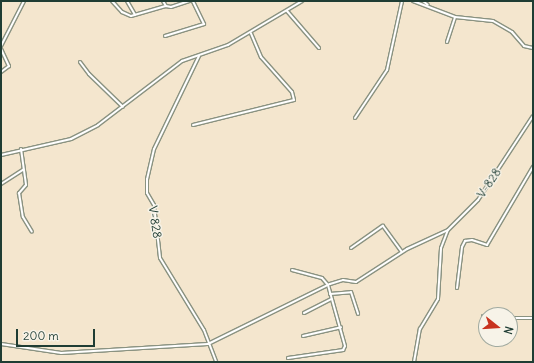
<!DOCTYPE html>
<html>
<head>
<meta charset="utf-8">
<style>
  body { margin:0 }
  #map { position:relative; width:534px; height:363px; overflow:hidden; background:#f4e6ce; font-family:Delius,sans-serif }
  div>[style] { position:absolute }
  .roads { filter:drop-shadow(1px 0 #8a9281) drop-shadow(-1px 0 #8a9281) drop-shadow(0 1px #8a9281) drop-shadow(0 -1px #8a9281) }
  .minor>* { height:2px; margin:-1px; padding:0 1px; transform-origin:1px; border-radius:1px; background:#fff }
  span { translate:-50% -50%; white-space:nowrap; text-align:center; line-height:1.15; -webkit-text-stroke:3px #f7f3e8; paint-order:stroke }
  .street-label { font-size:12px; color:#1f3d34 }
  .frame { position:absolute; inset:0; border:2px solid #1f3d34; pointer-events:none }
  .north { position:absolute; left:478px; top:307px; width:40px; height:40px; box-sizing:border-box; background:#f7f3e8; border:1px solid #a1aaa0; border-radius:50%; rotate:107deg; font-size:11px; font-weight:700; line-height:16px; text-align:center; color:#1f3d34 }
  .north::after { content:''; display:block; margin:auto; width:14px; height:18px; background:#c8321e; clip-path:polygon(50% 0,100% 100%,50% 72%,0 100%) }
  .scale { position:absolute; left:16px; top:329px; width:79px; height:18px; box-sizing:border-box; border:2px solid #1f3d34; border-top:0; padding-left:5px; font-size:12px; line-height:14px; white-space:nowrap; color:#1f3d34; -webkit-text-stroke:3px #f7f3e8; paint-order:stroke }
</style>
</head>
<body>
<div id="map">
  <div class="roads">
    <div class="minor">
      <i style="left:112px;top:1px;width:15px;rotate:48deg"></i>
      <i style="left:122px;top:12px;width:10px;rotate:24deg"></i>
      <i style="left:131px;top:16px;width:36px;rotate:-16deg"></i>
      <i style="left:127px;top:1px;width:16px;rotate:60deg"></i>
      <i style="left:163px;top:1px;width:6px;rotate:59deg"></i>
      <i style="left:166px;top:6px;width:5px;rotate:11deg"></i>
      <i style="left:171px;top:7px;width:20px;rotate:-18deg"></i>
      <i style="left:413px;top:1px;width:45px;rotate:20.9deg"></i>
      <i style="left:455px;top:17px;width:38px;rotate:6deg"></i>
      <i style="left:493px;top:21px;width:22px;rotate:30deg"></i>
      <i style="left:512px;top:32px;width:18px;rotate:49deg"></i>
      <i style="left:524px;top:46px;width:9px;rotate:13deg"></i>
      <i style="left:423px;top:1px;width:6px;rotate:39deg"></i>
      <i style="left:287px;top:11px;width:49px;rotate:49.1deg"></i>
      <i style="left:165px;top:36px;width:41px;rotate:-17.1deg"></i>
      <i style="left:204px;top:24px;width:25px;rotate:-116deg"></i>
      <i style="left:447px;top:42px;width:26px;rotate:-72deg"></i>
      <i style="left:1px;top:46px;width:51px;rotate:-62.9deg"></i>
      <i style="left:1px;top:49px;width:19px;rotate:65deg"></i>
      <i style="left:9px;top:66px;width:10px;rotate:143deg"></i>
      <i style="left:199px;top:56px;width:103px;rotate:115.8deg"></i>
      <i style="left:154px;top:149px;width:31px;rotate:103deg"></i>
      <i style="left:147px;top:179px;width:14px;rotate:90deg"></i>
      <i style="left:147px;top:193px;width:14px;rotate:60deg"></i>
      <i style="left:154px;top:205px;width:53px;rotate:83.5deg"></i>
      <i style="left:160px;top:258px;width:84px;rotate:58.6deg"></i>
      <i style="left:204px;top:330px;width:34px;rotate:69deg"></i>
      <i style="left:80px;top:62px;width:15px;rotate:53deg"></i>
      <i style="left:89px;top:74px;width:47px;rotate:44.1deg"></i>
      <i style="left:355px;top:118px;width:58px;rotate:-56.3deg"></i>
      <i style="left:387px;top:70px;width:71px;rotate:-77.7deg"></i>
      <i style="left:193px;top:125px;width:104px;rotate:-13.9deg"></i>
      <i style="left:294px;top:100px;width:8px;rotate:-104deg"></i>
      <i style="left:292px;top:92px;width:47px;rotate:-131.5deg"></i>
      <i style="left:261px;top:57px;width:26px;rotate:-113deg"></i>
      <i style="left:21px;top:149px;width:36px;rotate:82deg"></i>
      <i style="left:26px;top:185px;width:11px;rotate:131deg"></i>
      <i style="left:19px;top:193px;width:24px;rotate:81deg"></i>
      <i style="left:23px;top:217px;width:17px;rotate:59deg"></i>
      <i style="left:1px;top:155px;width:72px;rotate:-12.9deg"></i>
      <i style="left:71px;top:139px;width:30px;rotate:-27deg"></i>
      <i style="left:98px;top:125px;width:106px;rotate:-37.3deg"></i>
      <i style="left:182px;top:61px;width:49px;rotate:-19.2deg"></i>
      <i style="left:228px;top:45px;width:86px;rotate:-30.7deg"></i>
      <i style="left:1px;top:184px;width:27px;rotate:-33deg"></i>
      <i style="left:351px;top:248px;width:39px;rotate:-35deg"></i>
      <i style="left:383px;top:226px;width:32px;rotate:54deg"></i>
      <i style="left:457px;top:288px;width:41px;rotate:-83deg"></i>
      <i style="left:462px;top:247px;width:7px;rotate:-63deg"></i>
      <i style="left:465px;top:241px;width:7px;rotate:-8deg"></i>
      <i style="left:472px;top:240px;width:16px;rotate:18deg"></i>
      <i style="left:487px;top:245px;width:91px;rotate:-59.5deg"></i>
      <i style="left:330px;top:294px;width:21px;rotate:-5deg"></i>
      <i style="left:351px;top:292px;width:23px;rotate:72deg"></i>
      <i style="left:304px;top:313px;width:31px;rotate:-27deg"></i>
      <i style="left:483px;top:316px;width:3px"></i>
      <i style="left:510px;top:318px;width:23px"></i>
      <i style="left:303px;top:336px;width:39px;rotate:-13deg"></i>
      <i style="left:1px;top:344px;width:61px;rotate:8.5deg"></i>
      <i style="left:61px;top:353px;width:147px;rotate:-3.5deg"></i>
      <i style="left:208px;top:344px;width:136px;rotate:-26.2deg"></i>
      <i style="left:330px;top:284px;width:14px;rotate:-17deg"></i>
      <i style="left:343px;top:280px;width:13px;rotate:9deg"></i>
      <i style="left:356px;top:282px;width:61px;rotate:-32.9deg"></i>
      <i style="left:407px;top:249px;width:45px;rotate:-24.9deg"></i>
      <i style="left:288px;top:358px;width:56px;rotate:-8.3deg"></i>
      <i style="left:343px;top:350px;width:4px;rotate:-63deg"></i>
      <i style="left:345px;top:346px;width:63px;rotate:-105.6deg"></i>
      <i style="left:328px;top:285px;width:9px;rotate:-131deg"></i>
      <i style="left:322px;top:278px;width:31px;rotate:-165deg"></i>
      <i style="left:414px;top:362px;width:34px;rotate:-80deg"></i>
      <i style="left:420px;top:329px;width:35px;rotate:-59deg"></i>
      <i style="left:438px;top:299px;width:51px;rotate:-86.6deg"></i>
      <i style="left:441px;top:248px;width:19px;rotate:-69deg"></i>
      <i style="left:448px;top:230px;width:42px;rotate:-45deg"></i>
      <i style="left:478px;top:200px;width:100px;rotate:-56.8deg"></i>
    </div>
  </div>
  <div class="street-label">
    <span style="left:489px;top:183px;rotate:-56deg">V-828</span>
    <span style="left:155px;top:222px;rotate:81deg">V-828</span>
  </div>
  <div class="frame"></div>
  <div class="north">N</div>
  <div class="scale">200 m</div>
</div>
</body>
</html>
